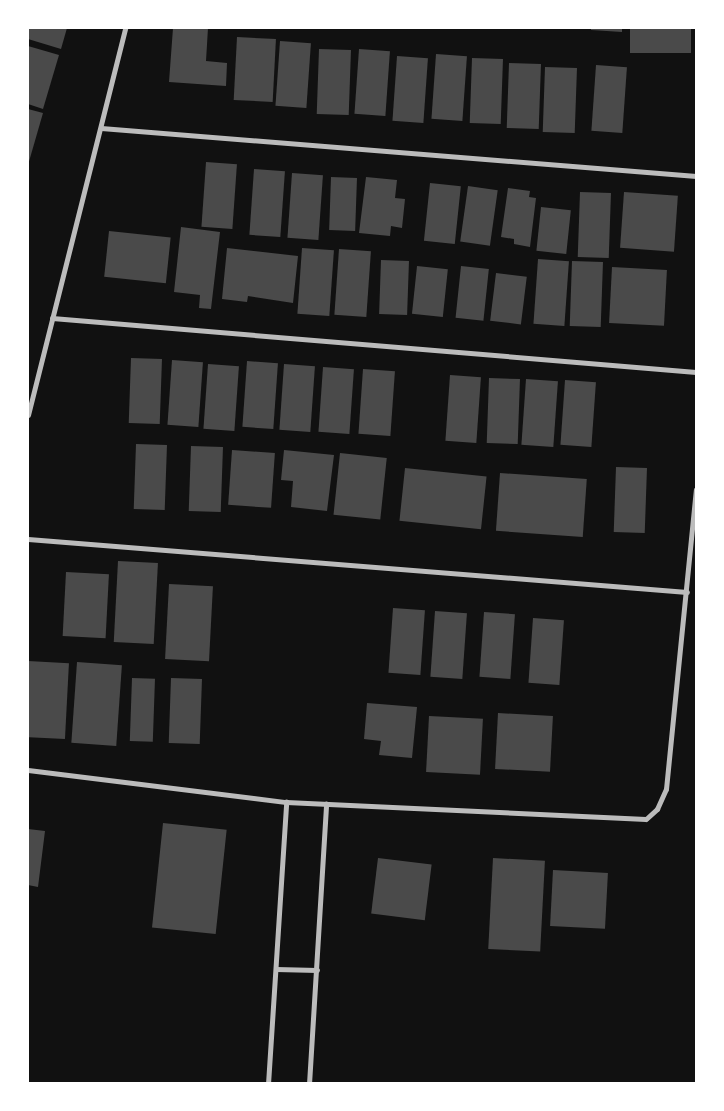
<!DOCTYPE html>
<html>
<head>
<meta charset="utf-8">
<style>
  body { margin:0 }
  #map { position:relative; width:724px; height:1111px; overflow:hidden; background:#111; font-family:"IBM Plex Serif",serif }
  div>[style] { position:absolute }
  .building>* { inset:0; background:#4a4a4a; transform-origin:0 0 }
  .minor>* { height:5px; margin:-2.5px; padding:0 2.5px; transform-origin:2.5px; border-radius:2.5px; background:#bcbcbc }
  span { translate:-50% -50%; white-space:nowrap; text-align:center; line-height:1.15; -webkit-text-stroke:4px #fff; paint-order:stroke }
  .frame { position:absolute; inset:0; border:29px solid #fff; pointer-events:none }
</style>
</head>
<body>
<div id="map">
  <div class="building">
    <i style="clip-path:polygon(28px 28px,67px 28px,61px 49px,28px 39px)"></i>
    <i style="clip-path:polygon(173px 28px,208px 28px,206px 61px,227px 63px,226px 86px,169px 82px)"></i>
    <i style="clip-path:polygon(591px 28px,622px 28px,622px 32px,591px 30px)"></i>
    <i style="left:630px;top:28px;width:61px;height:25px"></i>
    <i style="left:237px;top:37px;width:39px;height:63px;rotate:3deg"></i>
    <i style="left:280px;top:41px;width:31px;height:65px;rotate:4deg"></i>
    <i style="clip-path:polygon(28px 46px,59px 55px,43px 109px,28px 104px)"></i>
    <i style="left:319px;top:49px;width:32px;height:65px;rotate:2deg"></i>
    <i style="left:359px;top:49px;width:31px;height:65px;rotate:4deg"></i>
    <i style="left:436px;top:54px;width:31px;height:65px;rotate:4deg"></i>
    <i style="left:397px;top:56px;width:31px;height:65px;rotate:4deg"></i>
    <i style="left:472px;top:58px;width:31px;height:65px;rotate:2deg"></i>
    <i style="left:509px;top:63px;width:32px;height:65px;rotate:2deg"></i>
    <i style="left:596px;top:65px;width:31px;height:66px;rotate:4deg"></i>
    <i style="left:545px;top:67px;width:32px;height:65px;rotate:2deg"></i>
    <i style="clip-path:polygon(28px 109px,43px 113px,28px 165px)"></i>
    <i style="left:206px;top:162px;width:31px;height:65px;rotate:4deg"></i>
    <i style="left:254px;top:169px;width:31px;height:66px;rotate:4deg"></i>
    <i style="left:292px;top:173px;width:31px;height:65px;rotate:4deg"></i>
    <i style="left:331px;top:177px;width:26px;height:53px;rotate:2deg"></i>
    <i style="clip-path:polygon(366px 177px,397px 180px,395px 198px,405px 199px,402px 228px,391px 226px,390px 236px,359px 233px)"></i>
    <i style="left:430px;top:183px;width:31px;height:58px;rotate:6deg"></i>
    <i style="left:468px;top:186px;width:30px;height:56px;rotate:8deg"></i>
    <i style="clip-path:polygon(508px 188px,530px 191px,529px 197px,536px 198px,530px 247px,514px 244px,514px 239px,501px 237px)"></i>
    <i style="left:580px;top:192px;width:31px;height:65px;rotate:2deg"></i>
    <i style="left:624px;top:192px;width:54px;height:56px;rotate:4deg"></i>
    <i style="left:541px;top:207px;width:30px;height:44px;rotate:6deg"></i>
    <i style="clip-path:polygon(181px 227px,220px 232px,211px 309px,199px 308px,200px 295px,174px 292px)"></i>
    <i style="left:109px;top:231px;width:62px;height:46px;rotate:6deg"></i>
    <i style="clip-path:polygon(227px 248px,298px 256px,293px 303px,248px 296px,247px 302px,222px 299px)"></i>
    <i style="left:302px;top:248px;width:32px;height:66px;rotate:4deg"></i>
    <i style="left:339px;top:249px;width:32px;height:66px;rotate:4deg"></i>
    <i style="left:538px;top:259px;width:31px;height:65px;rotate:4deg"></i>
    <i style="left:381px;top:260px;width:28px;height:54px;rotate:2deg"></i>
    <i style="left:572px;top:261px;width:31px;height:65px;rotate:2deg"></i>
    <i style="left:417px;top:266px;width:31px;height:48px;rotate:6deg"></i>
    <i style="left:461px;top:266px;width:28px;height:52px;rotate:6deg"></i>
    <i style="left:612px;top:267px;width:55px;height:56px;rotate:3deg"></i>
    <i style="left:496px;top:273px;width:31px;height:48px;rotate:7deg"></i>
    <i style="left:131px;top:358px;width:31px;height:65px;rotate:2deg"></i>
    <i style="left:172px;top:360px;width:31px;height:65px;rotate:4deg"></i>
    <i style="left:247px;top:361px;width:31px;height:66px;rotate:4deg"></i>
    <i style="left:208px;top:364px;width:31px;height:65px;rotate:4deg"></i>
    <i style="left:284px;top:364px;width:31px;height:66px;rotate:4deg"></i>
    <i style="left:323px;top:367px;width:31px;height:65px;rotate:4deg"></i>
    <i style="left:363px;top:369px;width:32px;height:65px;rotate:4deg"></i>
    <i style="left:450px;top:375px;width:31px;height:66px;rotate:4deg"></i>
    <i style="left:489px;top:378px;width:31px;height:65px;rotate:2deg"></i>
    <i style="left:526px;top:379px;width:32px;height:66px;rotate:4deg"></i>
    <i style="left:565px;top:380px;width:31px;height:65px;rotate:4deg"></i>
    <i style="left:136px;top:444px;width:31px;height:65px;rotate:2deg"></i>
    <i style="left:191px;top:446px;width:32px;height:65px;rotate:2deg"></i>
    <i style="left:232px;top:450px;width:43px;height:55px;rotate:4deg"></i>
    <i style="clip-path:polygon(284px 450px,334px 455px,327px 511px,291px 507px,293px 481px,281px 480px)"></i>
    <i style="left:340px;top:453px;width:47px;height:62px;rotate:6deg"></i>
    <i style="left:616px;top:467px;width:31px;height:65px;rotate:2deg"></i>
    <i style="left:405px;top:468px;width:82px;height:53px;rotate:6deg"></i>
    <i style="left:500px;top:473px;width:87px;height:58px;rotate:4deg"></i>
    <i style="left:118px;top:561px;width:40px;height:81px;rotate:3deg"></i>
    <i style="left:66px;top:572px;width:43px;height:64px;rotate:3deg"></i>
    <i style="left:169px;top:584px;width:44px;height:75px;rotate:3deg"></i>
    <i style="left:393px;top:608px;width:32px;height:65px;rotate:4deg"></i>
    <i style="left:435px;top:611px;width:32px;height:66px;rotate:4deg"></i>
    <i style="left:484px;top:612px;width:31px;height:65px;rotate:4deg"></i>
    <i style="left:533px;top:618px;width:31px;height:65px;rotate:4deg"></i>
    <i style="left:28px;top:661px;width:41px;height:76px;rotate:3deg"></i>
    <i style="left:77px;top:662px;width:45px;height:81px;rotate:4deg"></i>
    <i style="left:132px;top:678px;width:23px;height:63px;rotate:2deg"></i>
    <i style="left:171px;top:678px;width:31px;height:65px;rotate:2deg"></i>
    <i style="clip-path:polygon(367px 703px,417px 707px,412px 758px,379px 755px,381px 741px,364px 739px)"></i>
    <i style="left:498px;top:713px;width:55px;height:56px;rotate:3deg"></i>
    <i style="left:429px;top:716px;width:54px;height:56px;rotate:3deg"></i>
    <i style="left:163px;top:823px;width:64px;height:105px;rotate:6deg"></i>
    <i style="clip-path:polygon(28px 829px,45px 831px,38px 887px,28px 885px)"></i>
    <i style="left:378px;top:858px;width:54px;height:56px;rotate:7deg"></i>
    <i style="left:493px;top:858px;width:52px;height:91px;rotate:3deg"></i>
    <i style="left:553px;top:870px;width:55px;height:56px;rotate:3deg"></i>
  </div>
  <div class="minor">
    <i style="left:101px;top:128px;width:597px;rotate:4.61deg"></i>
    <i style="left:52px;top:318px;width:646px;rotate:4.79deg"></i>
    <i style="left:28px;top:415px;width:399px;rotate:-75.9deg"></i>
    <i style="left:28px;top:539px;width:661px;rotate:4.6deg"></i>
    <i style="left:28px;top:770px;width:260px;rotate:7.1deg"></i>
    <i style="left:286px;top:802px;width:360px;rotate:2.7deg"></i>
    <i style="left:646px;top:819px;width:15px;rotate:-42deg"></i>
    <i style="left:657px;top:809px;width:22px;rotate:-66deg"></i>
    <i style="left:666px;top:789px;width:301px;rotate:-84.3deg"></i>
    <i style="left:276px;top:969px;width:41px;rotate:1.4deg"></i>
    <i style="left:268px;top:1084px;width:283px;rotate:-86.3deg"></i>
    <i style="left:309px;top:1084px;width:281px;rotate:-86.5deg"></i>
  </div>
  <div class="frame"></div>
</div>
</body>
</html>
